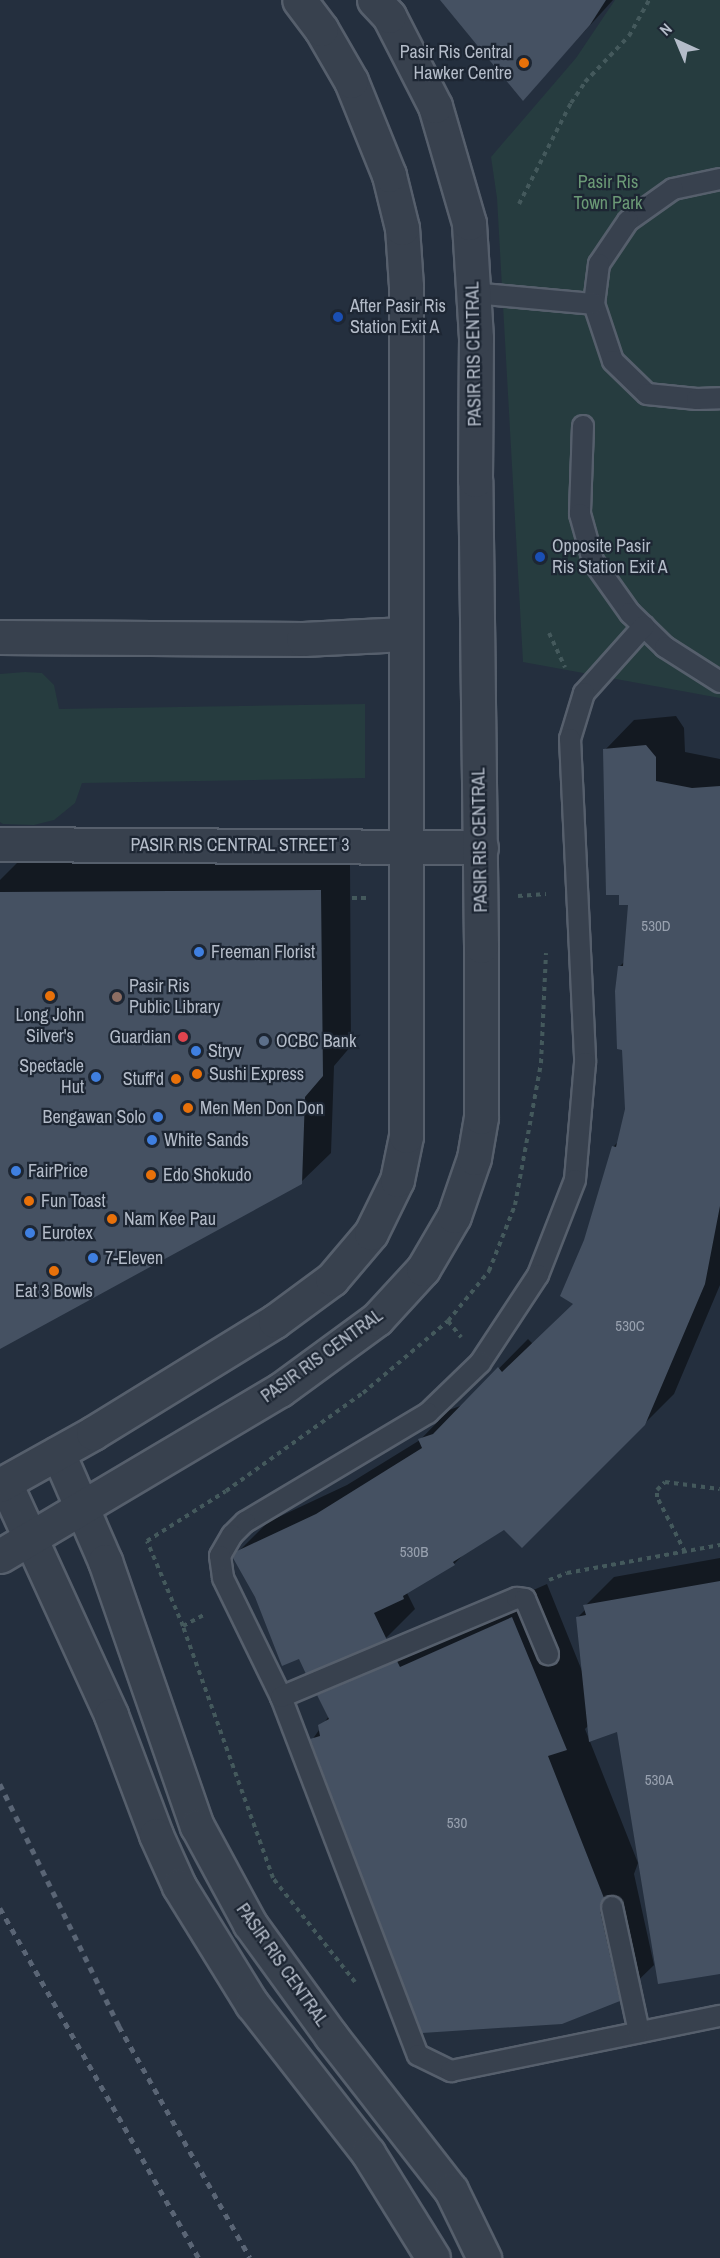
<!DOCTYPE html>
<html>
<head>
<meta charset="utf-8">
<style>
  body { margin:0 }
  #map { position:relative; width:720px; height:2258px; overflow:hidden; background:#242f3e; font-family:"Archivo Narrow",sans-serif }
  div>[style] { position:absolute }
  .green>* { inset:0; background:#263c3f }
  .shadow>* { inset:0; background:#0007 }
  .building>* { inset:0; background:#455162 }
  .path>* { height:4px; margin-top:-2px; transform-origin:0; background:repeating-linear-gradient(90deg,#44595c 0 4.5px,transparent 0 9px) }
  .roads { filter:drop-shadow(2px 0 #565f6c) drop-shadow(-2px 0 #565f6c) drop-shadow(0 2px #565f6c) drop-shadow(0 -2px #565f6c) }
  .service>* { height:20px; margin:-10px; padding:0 10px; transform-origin:10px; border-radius:10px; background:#38414e }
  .minor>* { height:33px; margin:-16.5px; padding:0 16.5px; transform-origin:16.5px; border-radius:16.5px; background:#38414e }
  .rail>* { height:4.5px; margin-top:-2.25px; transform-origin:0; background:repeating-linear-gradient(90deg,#5a6575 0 6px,transparent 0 12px) }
  .dots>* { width:16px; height:16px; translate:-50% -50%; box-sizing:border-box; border:3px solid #1d2633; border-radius:50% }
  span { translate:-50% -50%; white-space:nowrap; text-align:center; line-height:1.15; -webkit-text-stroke:4.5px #1d2633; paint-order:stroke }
  .number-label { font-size:15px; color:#98a1af }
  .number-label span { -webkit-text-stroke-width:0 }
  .poi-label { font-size:18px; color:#b4bcc9 }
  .right { translate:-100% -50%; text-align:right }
  .left { translate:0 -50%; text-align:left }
  .park-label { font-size:18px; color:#6b9a76 }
  .street-label { font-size:18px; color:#b4bcc9 }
  .north { position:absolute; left:648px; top:12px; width:60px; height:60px; -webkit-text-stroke:4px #1d2633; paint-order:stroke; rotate:316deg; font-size:16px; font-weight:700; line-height:24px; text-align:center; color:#b4bcc9 }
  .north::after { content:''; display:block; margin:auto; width:21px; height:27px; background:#b4bcc9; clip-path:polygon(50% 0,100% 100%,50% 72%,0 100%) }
</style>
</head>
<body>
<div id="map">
  <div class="green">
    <i style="clip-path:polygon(615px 0,720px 0,720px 698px,523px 662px,497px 198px,491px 157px,576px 58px)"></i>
    <i style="clip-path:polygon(25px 672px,42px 673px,54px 685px,59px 709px,365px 704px,365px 778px,82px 783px,75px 803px,54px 820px,34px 825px,3px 824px,0 822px,0 674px)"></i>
  </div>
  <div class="shadow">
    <i style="clip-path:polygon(442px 0,613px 0,523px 99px)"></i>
    <i style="clip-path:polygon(676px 716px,684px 728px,685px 752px,720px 759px,720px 1285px,674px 1394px,522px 1546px,504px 1528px,465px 1553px,454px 1564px,413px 1588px,407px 1593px,415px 1609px,386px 1638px,299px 1657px,238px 1552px,268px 1522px,347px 1485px,420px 1440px,449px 1410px,463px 1405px,528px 1339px,533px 1344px,574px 1304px,585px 1240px,613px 1147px,619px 1141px,627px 1109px,619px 967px,625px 961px,630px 904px,605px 750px,634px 720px)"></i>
    <i style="clip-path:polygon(350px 862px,351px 1046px,334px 1066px,331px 1153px,301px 1182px,0 1348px,0 880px,17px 863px)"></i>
    <i style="clip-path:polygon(720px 1558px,720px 1972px,618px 1730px,589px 1725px,585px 1729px,638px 1863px,634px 1874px,654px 1965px,619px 1999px,312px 1740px,329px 1716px,318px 1695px,353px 1661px,434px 1634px,547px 1584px,582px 1671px,578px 1617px,586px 1609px,585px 1606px,614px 1577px)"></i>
  </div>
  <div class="building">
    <i style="clip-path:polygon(440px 0,606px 0,590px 25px,523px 101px)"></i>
    <i style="clip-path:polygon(646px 745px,656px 757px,656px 781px,692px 788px,720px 786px,720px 1206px,705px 1284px,645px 1425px,522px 1548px,504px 1530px,453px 1562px,455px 1565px,403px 1596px,404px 1599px,374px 1613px,387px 1640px,306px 1674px,299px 1659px,282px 1666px,255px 1597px,233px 1558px,237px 1551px,316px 1514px,422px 1448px,418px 1439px,433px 1434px,498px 1367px,502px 1372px,573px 1304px,560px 1296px,584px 1240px,612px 1146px,616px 1147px,625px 1109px,622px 1050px,617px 1049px,615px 991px,618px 966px,623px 966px,628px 905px,619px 905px,619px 895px,606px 895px,603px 749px)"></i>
    <i style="clip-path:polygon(321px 890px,323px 1076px,305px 1097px,302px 1184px,0 1349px,0 892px)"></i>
    <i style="clip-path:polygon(720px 1581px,720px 1974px,658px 1984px,617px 1732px,589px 1742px,576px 1617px,586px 1615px,583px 1605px)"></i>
    <i style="clip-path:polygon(512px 1617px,567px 1750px,548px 1756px,604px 1898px,600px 1910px,620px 2001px,562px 2024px,422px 2033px,310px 1739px,320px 1736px,318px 1725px,329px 1719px,317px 1695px,397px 1661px,400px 1667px)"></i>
  </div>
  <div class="path">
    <i style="left:519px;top:204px;width:114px;rotate:-62.8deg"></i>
    <i style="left:571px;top:103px;width:25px;rotate:-56deg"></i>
    <i style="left:585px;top:82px;width:64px;rotate:-46.3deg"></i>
    <i style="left:629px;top:36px;width:41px;rotate:-60.9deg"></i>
    <i style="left:549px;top:633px;width:38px;rotate:65deg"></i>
    <i style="left:518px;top:896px;width:28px;rotate:-4deg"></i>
    <i style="left:352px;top:898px;width:18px"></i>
    <i style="left:448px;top:1321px;width:21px;rotate:51deg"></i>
    <i style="left:685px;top:1552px;width:62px;rotate:-117deg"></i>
    <i style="left:657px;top:1497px;width:7px;rotate:-90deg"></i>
    <i style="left:657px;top:1490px;width:11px;rotate:-45deg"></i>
    <i style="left:665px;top:1482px;width:55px;rotate:7.3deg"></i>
    <i style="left:549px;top:1580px;width:19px;rotate:-21deg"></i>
    <i style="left:567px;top:1573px;width:156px;rotate:-10.4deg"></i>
    <i style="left:183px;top:1626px;width:26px;rotate:-28deg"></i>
    <i style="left:355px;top:1982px;width:132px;rotate:-128.3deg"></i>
    <i style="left:273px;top:1878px;width:268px;rotate:-109.7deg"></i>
    <i style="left:183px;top:1626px;width:92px;rotate:-113deg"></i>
    <i style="left:147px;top:1541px;width:93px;rotate:-32.3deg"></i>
    <i style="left:226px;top:1491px;width:168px;rotate:-35.6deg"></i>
    <i style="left:363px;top:1393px;width:111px;rotate:-40.3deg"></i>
    <i style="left:448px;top:1321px;width:65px;rotate:-50.6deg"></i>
    <i style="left:489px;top:1271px;width:71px;rotate:-68.5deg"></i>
    <i style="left:515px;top:1205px;width:144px;rotate:-79.6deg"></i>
    <i style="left:541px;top:1063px;width:110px;rotate:-87.4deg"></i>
  </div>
  <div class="roads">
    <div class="service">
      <i style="left:720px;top:179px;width:48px;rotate:168deg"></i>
      <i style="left:673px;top:189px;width:55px;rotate:144.6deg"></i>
      <i style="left:628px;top:221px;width:52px;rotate:124deg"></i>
      <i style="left:599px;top:264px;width:40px;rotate:97.1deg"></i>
      <i style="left:594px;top:304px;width:60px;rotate:71.6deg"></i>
      <i style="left:613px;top:361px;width:47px;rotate:44.1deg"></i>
      <i style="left:647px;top:394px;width:50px;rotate:5.7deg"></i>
      <i style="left:697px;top:399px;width:23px;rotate:-2deg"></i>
      <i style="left:473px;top:293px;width:121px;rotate:5.2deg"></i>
      <i style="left:583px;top:426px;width:88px;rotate:92deg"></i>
      <i style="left:580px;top:514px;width:49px;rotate:74.5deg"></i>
      <i style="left:593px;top:561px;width:64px;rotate:54.6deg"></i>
      <i style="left:630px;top:613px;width:49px;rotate:44.2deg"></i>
      <i style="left:665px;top:647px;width:65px;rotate:32.5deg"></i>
      <i style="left:644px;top:626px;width:90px;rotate:131.8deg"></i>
      <i style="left:584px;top:693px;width:48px;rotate:106.9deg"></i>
      <i style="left:570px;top:739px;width:324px;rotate:87.3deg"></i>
      <i style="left:585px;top:1063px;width:117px;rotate:94.9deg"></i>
      <i style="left:575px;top:1180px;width:102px;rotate:111.3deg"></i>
      <i style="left:538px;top:1275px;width:105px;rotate:123.4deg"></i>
      <i style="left:480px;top:1363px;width:72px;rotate:136.1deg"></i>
      <i style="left:428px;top:1413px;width:213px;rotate:149.2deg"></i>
      <i style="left:245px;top:1522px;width:18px;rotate:135deg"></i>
      <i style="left:232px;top:1535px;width:24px;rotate:120deg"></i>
      <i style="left:220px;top:1556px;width:22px;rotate:82deg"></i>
      <i style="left:223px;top:1578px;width:132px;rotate:64deg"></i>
      <i style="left:281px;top:1697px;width:383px;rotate:69.1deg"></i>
      <i style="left:418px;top:2055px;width:37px;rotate:26deg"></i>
      <i style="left:451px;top:2071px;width:275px;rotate:-11.6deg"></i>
      <i style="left:281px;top:1697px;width:256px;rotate:-22.8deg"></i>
      <i style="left:517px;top:1598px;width:8px;rotate:7deg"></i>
      <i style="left:525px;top:1599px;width:60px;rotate:67.3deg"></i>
      <i style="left:612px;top:1907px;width:128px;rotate:77.8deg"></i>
    </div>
    <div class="minor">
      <i style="left:0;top:637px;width:303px;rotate:0.4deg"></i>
      <i style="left:303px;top:639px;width:102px;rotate:-2.8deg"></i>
      <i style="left:0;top:844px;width:481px;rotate:0.4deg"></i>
      <i style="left:58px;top:1453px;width:118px;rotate:66.5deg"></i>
      <i style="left:105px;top:1561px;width:281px;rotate:70.9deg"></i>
      <i style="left:197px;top:1826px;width:111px;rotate:61.6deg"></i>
      <i style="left:250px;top:1924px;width:138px;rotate:54.1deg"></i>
      <i style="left:331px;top:2036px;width:195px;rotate:52.1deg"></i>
      <i style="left:451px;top:2190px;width:76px;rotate:64.1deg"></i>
      <i style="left:5px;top:1483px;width:255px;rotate:65.4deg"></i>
      <i style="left:111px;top:1715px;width:128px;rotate:69.4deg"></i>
      <i style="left:156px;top:1835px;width:56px;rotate:65.7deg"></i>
      <i style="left:179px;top:1886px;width:139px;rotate:58.3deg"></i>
      <i style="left:252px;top:2004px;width:189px;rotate:52.1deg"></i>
      <i style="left:368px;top:2153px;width:123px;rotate:58.2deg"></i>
      <i style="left:0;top:1485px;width:107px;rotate:-29.2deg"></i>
      <i style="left:93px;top:1433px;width:214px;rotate:-31.6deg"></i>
      <i style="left:275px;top:1321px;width:71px;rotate:-36.4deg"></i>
      <i style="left:332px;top:1279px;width:60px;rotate:-49.7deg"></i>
      <i style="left:371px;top:1233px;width:59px;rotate:-63.9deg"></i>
      <i style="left:397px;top:1180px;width:45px;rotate:-78.4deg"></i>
      <i style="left:406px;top:1136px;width:850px;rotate:-90deg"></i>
      <i style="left:406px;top:286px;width:58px;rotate:-93.9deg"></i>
      <i style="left:402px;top:228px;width:55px;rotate:-103.8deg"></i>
      <i style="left:389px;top:175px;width:101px;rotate:-112deg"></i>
      <i style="left:351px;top:81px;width:60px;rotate:-120deg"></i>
      <i style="left:321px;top:29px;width:36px;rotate:-127deg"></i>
      <i style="left:0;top:1556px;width:326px;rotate:-30.7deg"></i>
      <i style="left:280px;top:1390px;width:120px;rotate:-36.2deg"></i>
      <i style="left:377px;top:1319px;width:68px;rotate:-47.4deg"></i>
      <i style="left:423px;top:1269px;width:61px;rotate:-59.7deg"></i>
      <i style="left:454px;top:1216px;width:61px;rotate:-71deg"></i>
      <i style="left:474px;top:1158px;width:42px;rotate:-80.3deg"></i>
      <i style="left:481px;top:1117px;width:171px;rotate:-90deg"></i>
      <i style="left:481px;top:946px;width:466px;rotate:-90.7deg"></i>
      <i style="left:475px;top:480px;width:142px;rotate:-89.6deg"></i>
      <i style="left:476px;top:338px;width:115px;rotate:-93.5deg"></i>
      <i style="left:469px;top:223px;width:122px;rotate:-106.2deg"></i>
      <i style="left:435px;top:106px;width:101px;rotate:-117.1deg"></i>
      <i style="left:389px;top:16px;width:22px;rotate:-133deg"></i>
    </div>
  </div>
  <div class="rail">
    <i style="left:0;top:1784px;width:270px;rotate:63.8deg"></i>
    <i style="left:119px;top:2026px;width:266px;rotate:60.5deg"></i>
    <i style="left:0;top:1908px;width:403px;rotate:60.4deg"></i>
  </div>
  <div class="dots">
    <i style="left:524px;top:63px;background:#e8710a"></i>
    <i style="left:338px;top:317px;background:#1a4fb4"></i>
    <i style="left:540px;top:557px;background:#1a4fb4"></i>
    <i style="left:199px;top:952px;background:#3f7fe0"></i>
    <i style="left:50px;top:996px;background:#e8710a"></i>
    <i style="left:117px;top:997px;background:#8d6e63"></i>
    <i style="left:183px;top:1037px;background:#e0444e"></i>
    <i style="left:264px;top:1041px;background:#5c6f8a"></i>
    <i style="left:196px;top:1051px;background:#3f7fe0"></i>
    <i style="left:197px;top:1074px;background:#e8710a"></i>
    <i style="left:96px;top:1077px;background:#3f7fe0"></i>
    <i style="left:176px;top:1079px;background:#e8710a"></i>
    <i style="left:188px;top:1108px;background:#e8710a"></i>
    <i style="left:158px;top:1117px;background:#3f7fe0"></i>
    <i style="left:152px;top:1140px;background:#3f7fe0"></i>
    <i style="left:16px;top:1171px;background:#3f7fe0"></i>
    <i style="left:151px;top:1175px;background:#e8710a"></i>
    <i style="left:29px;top:1201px;background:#e8710a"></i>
    <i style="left:112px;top:1219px;background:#e8710a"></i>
    <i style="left:30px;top:1233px;background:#3f7fe0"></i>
    <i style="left:93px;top:1258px;background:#3f7fe0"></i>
    <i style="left:54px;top:1271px;background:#e8710a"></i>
  </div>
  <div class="number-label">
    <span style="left:656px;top:926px">530D</span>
    <span style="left:630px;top:1326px">530C</span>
    <span style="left:414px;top:1552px">530B</span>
    <span style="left:659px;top:1780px">530A</span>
    <span style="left:457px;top:1823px">530</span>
  </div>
  <div class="poi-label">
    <span class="right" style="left:512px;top:63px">Pasir Ris Central<br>Hawker Centre</span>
    <span class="left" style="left:350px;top:317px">After Pasir Ris<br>Station Exit A</span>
    <span class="left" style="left:552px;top:557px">Opposite Pasir<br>Ris Station Exit A</span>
    <span class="left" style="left:211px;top:952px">Freeman Florist</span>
    <span class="left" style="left:129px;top:997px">Pasir Ris<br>Public Library</span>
    <span style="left:50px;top:1026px">Long John<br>Silver's</span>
    <span class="right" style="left:171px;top:1037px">Guardian</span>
    <span class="left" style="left:276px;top:1041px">OCBC Bank</span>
    <span class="left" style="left:208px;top:1051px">Stryv</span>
    <span class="right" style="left:84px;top:1077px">Spectacle<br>Hut</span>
    <span class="left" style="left:209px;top:1074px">Sushi Express</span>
    <span class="right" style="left:164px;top:1079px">Stuff'd</span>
    <span class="left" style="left:200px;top:1108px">Men Men Don Don</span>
    <span class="right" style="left:146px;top:1117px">Bengawan Solo</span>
    <span class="left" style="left:164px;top:1140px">White Sands</span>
    <span class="left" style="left:28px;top:1171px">FairPrice</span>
    <span class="left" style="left:163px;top:1175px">Edo Shokudo</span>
    <span class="left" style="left:41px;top:1201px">Fun Toast</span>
    <span class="left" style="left:124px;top:1219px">Nam Kee Pau</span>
    <span class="left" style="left:42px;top:1233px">Eurotex</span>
    <span class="left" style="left:105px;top:1258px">7-Eleven</span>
    <span style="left:54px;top:1291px">Eat 3 Bowls</span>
  </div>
  <div class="park-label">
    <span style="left:608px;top:193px">Pasir Ris<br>Town Park</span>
  </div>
  <div class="street-label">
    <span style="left:474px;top:354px;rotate:-91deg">PASIR RIS CENTRAL</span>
    <span style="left:480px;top:840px;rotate:-91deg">PASIR RIS CENTRAL</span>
    <span style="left:240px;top:845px">PASIR RIS CENTRAL STREET 3</span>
    <span style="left:322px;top:1356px;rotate:-36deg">PASIR RIS CENTRAL</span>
    <span style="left:282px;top:1965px;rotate:55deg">PASIR RIS CENTRAL</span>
  </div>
  <div class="north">N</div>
</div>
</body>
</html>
